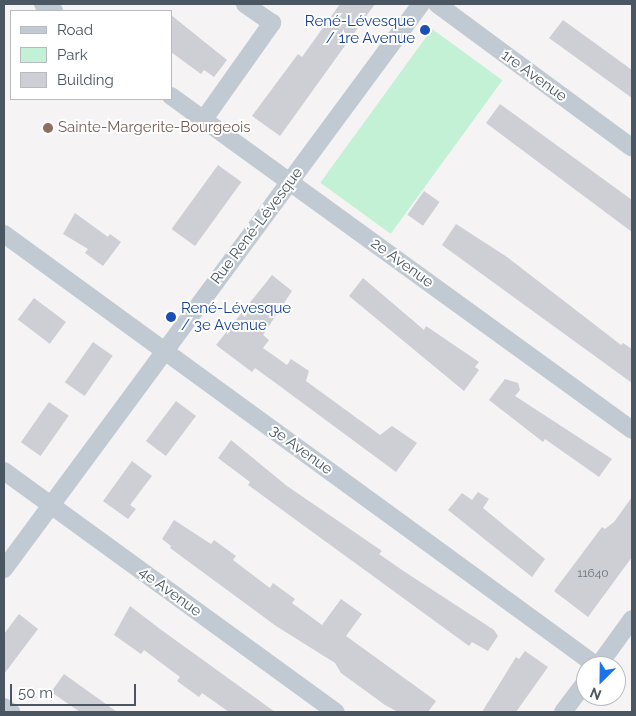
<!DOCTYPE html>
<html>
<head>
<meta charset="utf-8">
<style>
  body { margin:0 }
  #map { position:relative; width:636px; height:716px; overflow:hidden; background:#f5f3f3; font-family:Raleway,sans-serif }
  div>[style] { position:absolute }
  .green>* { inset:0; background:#c3f1d5; transform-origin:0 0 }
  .building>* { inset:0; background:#cdcfd5; transform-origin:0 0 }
  .minor>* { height:18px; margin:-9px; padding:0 9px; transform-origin:9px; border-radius:9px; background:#c1cad2 }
  .dots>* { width:14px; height:14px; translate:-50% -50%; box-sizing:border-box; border:2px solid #fff; border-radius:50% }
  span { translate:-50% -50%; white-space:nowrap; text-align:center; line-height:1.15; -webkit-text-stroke:4px #fff; paint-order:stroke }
  .number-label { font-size:12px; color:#6b747e }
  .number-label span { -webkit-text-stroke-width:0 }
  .transit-label { font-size:15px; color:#164399 }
  .right { translate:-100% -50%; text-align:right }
  .left { translate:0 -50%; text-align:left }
  .street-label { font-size:15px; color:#4a5661 }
  .education-label { font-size:15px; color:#785e54 }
  .frame { position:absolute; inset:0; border:5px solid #4a5661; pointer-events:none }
  .legend { position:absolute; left:10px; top:10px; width:162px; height:90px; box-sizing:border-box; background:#fff; border:1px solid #b7bbc0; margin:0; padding:6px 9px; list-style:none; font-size:15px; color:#4a5661 }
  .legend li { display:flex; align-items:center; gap:10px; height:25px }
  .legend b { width:25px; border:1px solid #b7bbc0 }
  .north { position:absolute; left:576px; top:656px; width:50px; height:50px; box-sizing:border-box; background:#fff; border:1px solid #b7bbc0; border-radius:50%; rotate:203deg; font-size:14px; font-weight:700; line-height:20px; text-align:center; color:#4a5661 }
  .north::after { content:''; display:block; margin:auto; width:18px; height:22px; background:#1a73e8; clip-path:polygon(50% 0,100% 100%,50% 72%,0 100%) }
  .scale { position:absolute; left:10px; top:684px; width:126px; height:22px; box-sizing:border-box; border:2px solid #4a5661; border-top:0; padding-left:6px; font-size:15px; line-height:18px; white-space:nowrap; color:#4a5661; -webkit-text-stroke:4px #fff; paint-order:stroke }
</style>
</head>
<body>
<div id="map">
  <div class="green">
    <i style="left:432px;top:29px;width:87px;height:190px;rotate:36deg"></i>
  </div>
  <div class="building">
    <i style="clip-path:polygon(340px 4px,375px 4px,280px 136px,252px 116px,298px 54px,302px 57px)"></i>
    <i style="clip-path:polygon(171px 15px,227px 60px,214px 77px,204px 70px,201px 74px,171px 52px)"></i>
    <i style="clip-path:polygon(563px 20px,632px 70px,632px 98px,549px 38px)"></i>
    <i style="clip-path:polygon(500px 104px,632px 200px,632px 232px,486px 123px)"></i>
    <i style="left:218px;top:165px;width:29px;height:79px;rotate:36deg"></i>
    <i style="left:424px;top:191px;width:19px;height:29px;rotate:35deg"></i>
    <i style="clip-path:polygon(75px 213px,108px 237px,110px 234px,121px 242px,103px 266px,85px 253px,88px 249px,63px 234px)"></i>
    <i style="clip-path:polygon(456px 224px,507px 257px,621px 345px,623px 343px,632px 349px,632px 383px,442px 245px)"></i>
    <i style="clip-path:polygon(272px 275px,292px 291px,263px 335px,269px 340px,263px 348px,287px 365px,291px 359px,309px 371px,306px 381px,380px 435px,392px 426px,417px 443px,396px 472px,281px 387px,255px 368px,252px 372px,216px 345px)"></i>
    <i style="clip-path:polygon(363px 278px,424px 330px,426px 326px,479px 362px,475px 367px,479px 370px,464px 391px,349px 296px)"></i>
    <i style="left:34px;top:298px;width:40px;height:27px;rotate:37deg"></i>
    <i style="left:93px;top:342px;width:24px;height:49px;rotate:35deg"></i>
    <i style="clip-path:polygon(505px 379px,518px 383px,520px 390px,515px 396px,612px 459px,599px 477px,545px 439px,543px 442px,489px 400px)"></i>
    <i style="left:176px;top:401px;width:25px;height:50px;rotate:37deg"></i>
    <i style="left:49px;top:402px;width:24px;height:49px;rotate:35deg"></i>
    <i style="clip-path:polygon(231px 440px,287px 486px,382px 551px,379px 554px,402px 570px,494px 630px,498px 636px,488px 651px,472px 642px,469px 646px,248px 485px,250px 482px,218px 458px)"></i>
    <i style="clip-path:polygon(132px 461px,152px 476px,130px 505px,136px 509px,128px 519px,103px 501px)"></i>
    <i style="clip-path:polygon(478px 492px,489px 499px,483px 508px,545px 559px,532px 577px,448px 510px,462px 493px,472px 500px)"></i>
    <i style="clip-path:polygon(632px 497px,632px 557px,588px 617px,554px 591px,602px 527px,605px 529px,614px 522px)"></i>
    <i style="clip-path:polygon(174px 520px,211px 544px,214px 540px,236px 556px,233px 560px,270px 588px,273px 583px,295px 599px,292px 603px,322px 625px,341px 599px,362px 614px,346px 636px,436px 701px,428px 712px,398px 712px,385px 705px,341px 673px,335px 663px,276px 626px,170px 548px,171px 546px,162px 539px)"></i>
    <i style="clip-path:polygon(130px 606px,160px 629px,275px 712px,229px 712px,202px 693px,199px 697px,181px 684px,177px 681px,180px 677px,144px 650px,141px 654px,114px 635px)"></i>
    <i style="clip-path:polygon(19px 614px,38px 629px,4px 674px,4px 634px)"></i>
    <i style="clip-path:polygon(525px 651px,548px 667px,516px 712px,482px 712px,516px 657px,519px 659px)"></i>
    <i style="clip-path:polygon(64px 674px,117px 712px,80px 712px,51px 692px)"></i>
  </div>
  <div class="minor">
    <i style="left:43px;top:4px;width:13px;rotate:32deg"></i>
    <i style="left:437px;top:4px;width:242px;rotate:36.4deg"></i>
    <i style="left:171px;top:96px;width:569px;rotate:35.92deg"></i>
    <i style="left:204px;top:119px;width:118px;rotate:-54.7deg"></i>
    <i style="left:272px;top:23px;width:33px;rotate:-145deg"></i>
    <i style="left:4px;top:234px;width:734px;rotate:36.07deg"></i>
    <i style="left:4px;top:471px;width:410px;rotate:36deg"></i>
    <i style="left:4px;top:569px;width:702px;rotate:-53.57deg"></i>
    <i style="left:598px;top:666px;width:58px;rotate:-54.1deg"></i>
    <i style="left:4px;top:707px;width:9px;rotate:36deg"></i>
    <i style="left:563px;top:712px;width:38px;rotate:-53deg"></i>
  </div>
  <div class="dots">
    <i style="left:425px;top:30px;background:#1a4fb4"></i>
    <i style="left:48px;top:128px;background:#8d6e63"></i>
    <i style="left:171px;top:317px;background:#1a4fb4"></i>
  </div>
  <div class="number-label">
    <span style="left:593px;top:574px">11640</span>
  </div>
  <div class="transit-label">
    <span class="right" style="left:415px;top:30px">René-Lévesque<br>/ 1re Avenue</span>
    <span class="left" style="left:181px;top:317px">René-Lévesque<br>/ 3e Avenue</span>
  </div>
  <div class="street-label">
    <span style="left:534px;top:76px;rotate:36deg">1re Avenue</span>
    <span style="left:257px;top:226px;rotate:-53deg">Rue René-Lévesque</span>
    <span style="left:402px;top:263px;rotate:36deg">2e Avenue</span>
    <span style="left:301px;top:450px;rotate:36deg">3e Avenue</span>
    <span style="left:170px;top:592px;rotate:36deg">4e Avenue</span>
  </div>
  <div class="education-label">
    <span class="left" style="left:58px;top:128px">Sainte-Margerite-Bourgeois</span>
  </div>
  <div class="frame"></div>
  <ul class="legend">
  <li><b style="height:6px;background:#c1cad2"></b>Road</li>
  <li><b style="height:14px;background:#c3f1d5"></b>Park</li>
  <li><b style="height:14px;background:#cdcfd5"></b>Building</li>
  </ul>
  <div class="north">N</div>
  <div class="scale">50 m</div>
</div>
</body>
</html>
